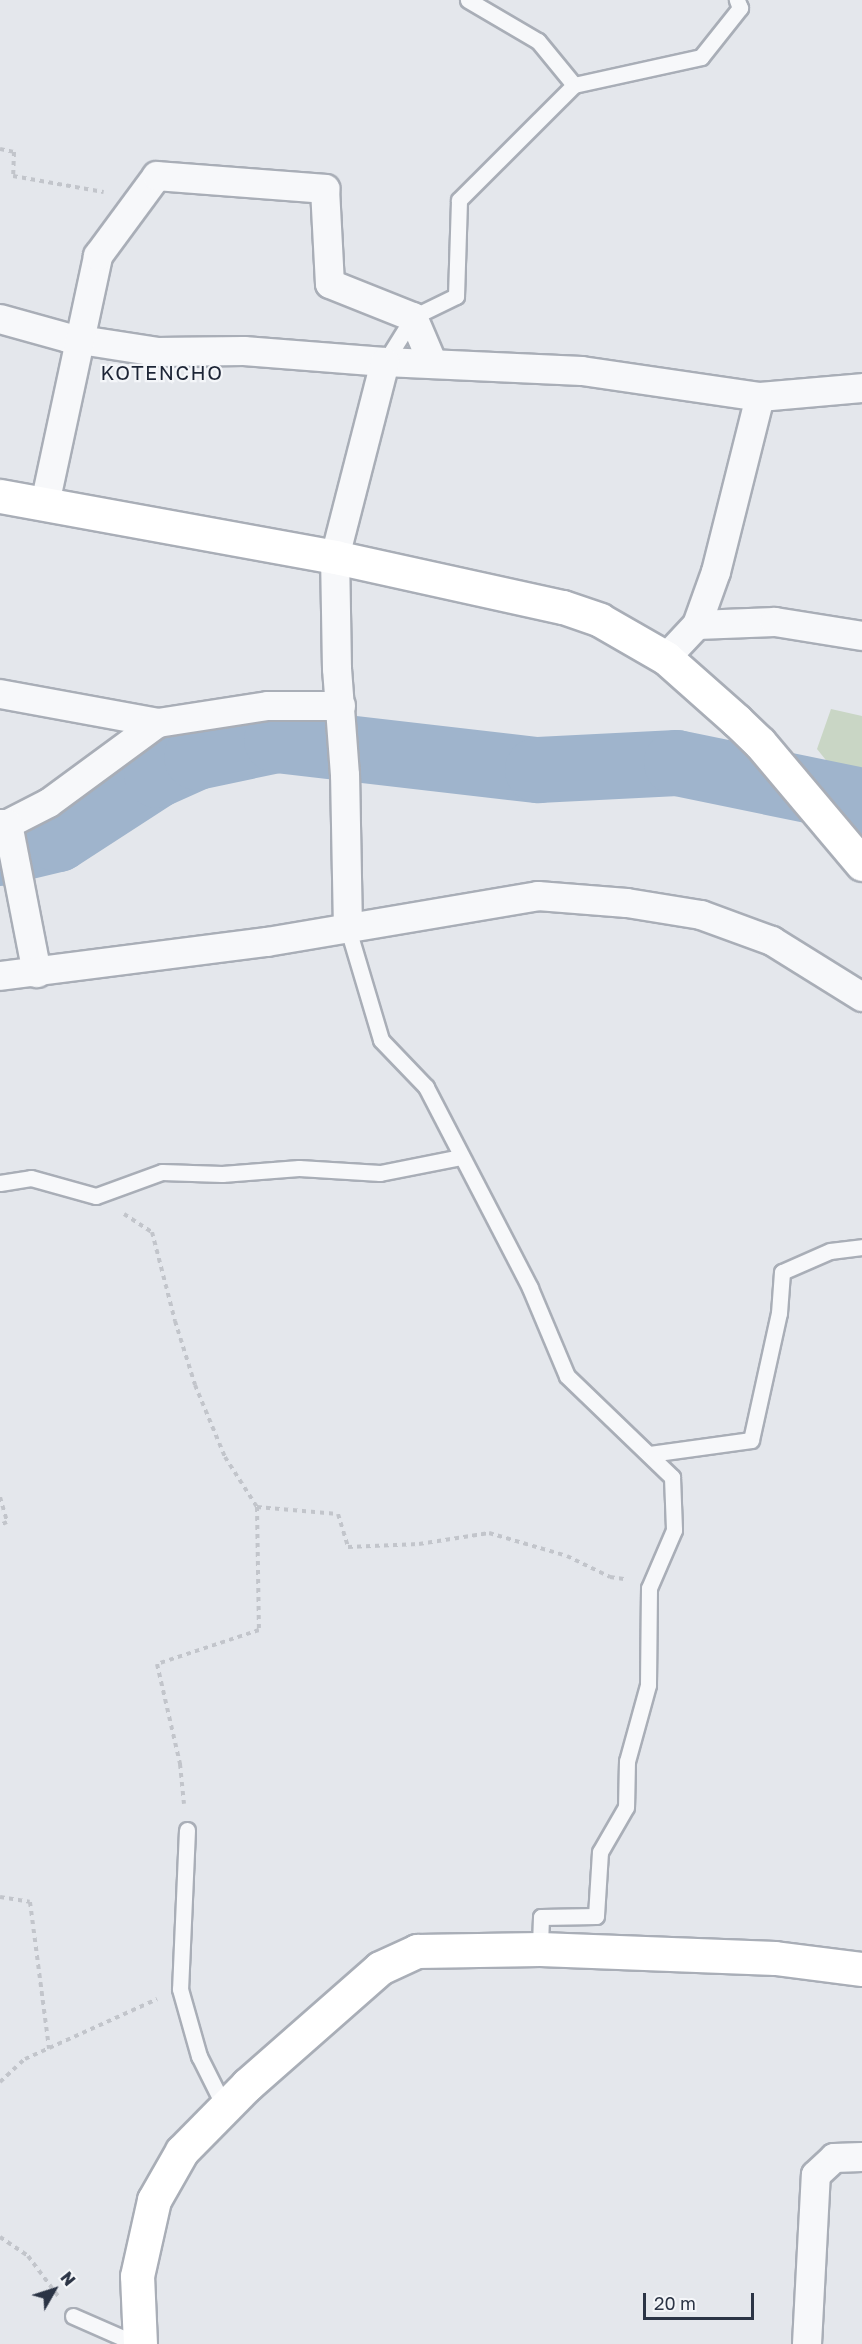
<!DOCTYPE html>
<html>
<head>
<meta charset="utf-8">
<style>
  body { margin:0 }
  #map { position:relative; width:862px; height:2344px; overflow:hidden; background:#e4e7ec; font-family:"Golos Text",sans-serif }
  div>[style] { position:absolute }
  .green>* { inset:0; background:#c9d6c5 }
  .river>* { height:66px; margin:-33px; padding:0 33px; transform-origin:33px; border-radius:33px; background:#9fb4cc }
  .path>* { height:4px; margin-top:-2px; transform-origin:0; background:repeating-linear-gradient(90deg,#c2c5cb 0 4.5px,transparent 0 9px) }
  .roads { filter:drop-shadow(2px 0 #a9aeb7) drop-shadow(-2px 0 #a9aeb7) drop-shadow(0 2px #a9aeb7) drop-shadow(0 -2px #a9aeb7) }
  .lane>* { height:15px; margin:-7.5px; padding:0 7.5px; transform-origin:7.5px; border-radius:7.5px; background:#f7f8fa }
  .street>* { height:28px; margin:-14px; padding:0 14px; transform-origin:14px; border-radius:14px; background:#f7f8fa }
  .secondary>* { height:33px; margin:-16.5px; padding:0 16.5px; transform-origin:16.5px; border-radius:16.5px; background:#fff }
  span { translate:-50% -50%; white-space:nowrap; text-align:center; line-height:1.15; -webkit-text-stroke:4.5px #f4f6f9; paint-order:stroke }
  .quarter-label { font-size:20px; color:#1d2536; letter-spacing:1.5px }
  .north { position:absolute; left:24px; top:2260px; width:60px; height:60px; -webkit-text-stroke:4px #f4f6f9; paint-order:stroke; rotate:51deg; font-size:16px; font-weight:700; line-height:24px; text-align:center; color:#2b3445 }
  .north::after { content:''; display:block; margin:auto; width:21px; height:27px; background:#2b3445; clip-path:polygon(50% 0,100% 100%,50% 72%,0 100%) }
  .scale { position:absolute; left:643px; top:2293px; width:111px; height:27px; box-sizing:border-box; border:3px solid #2b3445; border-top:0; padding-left:8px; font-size:18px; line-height:21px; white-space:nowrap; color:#2b3445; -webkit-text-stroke:4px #f4f6f9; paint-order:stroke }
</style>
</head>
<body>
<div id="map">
  <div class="green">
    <i style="clip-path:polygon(831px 709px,862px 716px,862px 805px,817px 749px)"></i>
  </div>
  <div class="river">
    <i style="left:0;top:853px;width:60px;rotate:-13.6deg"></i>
    <i style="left:58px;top:839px;width:118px;rotate:-32.9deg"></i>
    <i style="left:157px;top:775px;width:44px;rotate:-24.2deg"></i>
    <i style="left:197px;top:757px;width:82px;rotate:-12deg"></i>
    <i style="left:277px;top:740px;width:263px;rotate:6.6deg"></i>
    <i style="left:538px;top:770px;width:139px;rotate:-2.9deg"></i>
    <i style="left:677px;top:763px;width:189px;rotate:11.6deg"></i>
  </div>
  <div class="path">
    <i style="left:0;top:149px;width:14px;rotate:12deg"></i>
    <i style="left:14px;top:152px;width:24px;rotate:92deg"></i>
    <i style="left:13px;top:176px;width:92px;rotate:10deg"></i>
    <i style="left:124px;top:1214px;width:33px;rotate:33deg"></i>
    <i style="left:152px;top:1232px;width:92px;rotate:75.5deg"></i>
    <i style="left:175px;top:1321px;width:67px;rotate:72.6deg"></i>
    <i style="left:195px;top:1385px;width:78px;rotate:67.4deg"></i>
    <i style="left:225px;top:1457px;width:59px;rotate:57.4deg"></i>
    <i style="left:257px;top:1507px;width:123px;rotate:89.1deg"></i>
    <i style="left:259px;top:1630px;width:108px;rotate:161.6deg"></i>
    <i style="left:157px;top:1664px;width:103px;rotate:77deg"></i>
    <i style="left:180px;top:1764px;width:40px;rotate:84.3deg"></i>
    <i style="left:0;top:1497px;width:26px;rotate:74deg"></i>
    <i style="left:7px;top:1522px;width:8px;rotate:157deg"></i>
    <i style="left:257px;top:1507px;width:81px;rotate:4.9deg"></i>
    <i style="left:338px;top:1514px;width:34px;rotate:73deg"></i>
    <i style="left:348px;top:1547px;width:71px;rotate:-2.4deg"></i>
    <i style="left:419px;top:1544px;width:71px;rotate:-8.9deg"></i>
    <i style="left:489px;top:1533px;width:81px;rotate:16.4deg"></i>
    <i style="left:567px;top:1556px;width:48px;rotate:26deg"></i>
    <i style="left:610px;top:1577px;width:14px;rotate:8deg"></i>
    <i style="left:0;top:1897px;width:30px;rotate:9deg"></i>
    <i style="left:30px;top:1902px;width:148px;rotate:82.6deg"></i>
    <i style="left:0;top:2082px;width:34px;rotate:-43deg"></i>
    <i style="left:25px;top:2059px;width:145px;rotate:-24.4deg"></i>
    <i style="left:0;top:2237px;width:34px;rotate:34deg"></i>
    <i style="left:28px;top:2256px;width:50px;rotate:53.1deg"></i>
  </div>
  <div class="roads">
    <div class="lane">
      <i style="left:468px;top:0;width:81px;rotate:30.4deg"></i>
      <i style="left:538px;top:41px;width:57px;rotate:50.7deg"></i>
      <i style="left:385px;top:362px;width:53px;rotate:-58.1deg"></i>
      <i style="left:413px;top:317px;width:48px;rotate:-26deg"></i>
      <i style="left:456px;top:296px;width:96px;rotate:-88.2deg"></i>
      <i style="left:459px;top:200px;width:163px;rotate:-45deg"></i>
      <i style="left:574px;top:85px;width:130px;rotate:-12.4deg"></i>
      <i style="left:701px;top:57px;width:63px;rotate:-51.5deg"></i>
      <i style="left:740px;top:8px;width:9px;rotate:-111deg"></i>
      <i style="left:348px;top:929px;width:116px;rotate:73.4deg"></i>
      <i style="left:381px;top:1040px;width:65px;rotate:46.2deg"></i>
      <i style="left:426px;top:1087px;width:226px;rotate:62.6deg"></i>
      <i style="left:530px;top:1288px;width:95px;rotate:67.2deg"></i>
      <i style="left:567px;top:1376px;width:146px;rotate:43.9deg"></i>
      <i style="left:672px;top:1477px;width:53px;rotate:87.8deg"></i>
      <i style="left:674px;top:1530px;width:63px;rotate:113.3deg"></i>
      <i style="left:649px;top:1588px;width:97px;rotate:90.6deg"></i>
      <i style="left:648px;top:1685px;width:79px;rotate:105.4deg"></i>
      <i style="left:627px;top:1761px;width:46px;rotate:91.2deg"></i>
      <i style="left:626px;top:1807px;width:52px;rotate:120deg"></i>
      <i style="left:600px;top:1852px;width:64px;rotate:93.6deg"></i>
      <i style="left:596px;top:1916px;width:55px;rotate:179deg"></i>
      <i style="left:541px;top:1917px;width:32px;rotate:92deg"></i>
      <i style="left:0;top:1183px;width:31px;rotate:-9deg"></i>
      <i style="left:31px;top:1178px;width:67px;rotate:15.5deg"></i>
      <i style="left:96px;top:1196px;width:70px;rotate:-20deg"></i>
      <i style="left:162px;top:1172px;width:60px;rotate:1.9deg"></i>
      <i style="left:222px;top:1174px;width:77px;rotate:-4.5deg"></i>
      <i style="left:299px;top:1168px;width:81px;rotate:3.5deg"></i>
      <i style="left:380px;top:1173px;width:83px;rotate:-11.2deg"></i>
      <i style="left:650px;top:1454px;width:102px;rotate:-7.9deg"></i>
      <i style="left:751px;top:1440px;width:130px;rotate:-77.6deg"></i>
      <i style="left:779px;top:1313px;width:41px;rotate:-85.8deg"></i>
      <i style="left:782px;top:1272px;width:52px;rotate:-23.6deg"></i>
      <i style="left:830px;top:1251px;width:32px;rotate:-7deg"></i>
      <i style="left:187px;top:1830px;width:159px;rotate:92.5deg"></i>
      <i style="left:180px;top:1989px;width:70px;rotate:74.2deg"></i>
      <i style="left:199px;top:2056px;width:58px;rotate:63.4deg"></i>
      <i style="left:73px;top:2316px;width:70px;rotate:23.6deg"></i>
    </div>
    <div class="street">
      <i style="left:0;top:319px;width:71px;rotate:15.6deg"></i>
      <i style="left:68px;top:338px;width:90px;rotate:8.9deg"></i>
      <i style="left:157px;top:352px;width:87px;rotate:-0.7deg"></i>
      <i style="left:244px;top:351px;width:141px;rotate:4.5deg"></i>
      <i style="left:385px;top:362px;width:197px;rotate:2.6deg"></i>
      <i style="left:582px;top:371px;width:180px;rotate:8.3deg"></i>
      <i style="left:760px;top:397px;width:102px;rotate:-5deg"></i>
      <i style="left:45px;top:504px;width:254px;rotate:-77.9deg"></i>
      <i style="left:98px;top:256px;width:99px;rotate:-53.6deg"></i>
      <i style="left:157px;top:176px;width:169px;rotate:4.4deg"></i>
      <i style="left:325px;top:189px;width:95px;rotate:87deg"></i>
      <i style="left:330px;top:284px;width:89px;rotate:21.7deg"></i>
      <i style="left:413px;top:317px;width:51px;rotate:66.9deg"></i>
      <i style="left:697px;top:625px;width:56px;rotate:-70.3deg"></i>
      <i style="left:716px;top:572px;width:180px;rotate:-75.9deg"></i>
      <i style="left:666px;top:658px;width:45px;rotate:-46.8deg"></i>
      <i style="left:697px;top:625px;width:78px;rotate:-2.2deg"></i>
      <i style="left:775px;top:622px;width:88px;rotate:9.1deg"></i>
      <i style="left:0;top:694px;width:161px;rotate:10.4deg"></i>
      <i style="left:0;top:824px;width:8px"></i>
      <i style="left:8px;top:824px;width:46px;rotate:-27.1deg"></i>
      <i style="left:49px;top:803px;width:135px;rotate:-36.3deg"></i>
      <i style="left:158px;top:723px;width:111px;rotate:-8.8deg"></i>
      <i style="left:268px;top:706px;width:73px"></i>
      <i style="left:8px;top:824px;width:152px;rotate:79deg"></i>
      <i style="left:348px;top:929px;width:154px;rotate:-91.1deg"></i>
      <i style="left:345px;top:775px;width:106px;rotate:-94.3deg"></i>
      <i style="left:337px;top:669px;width:112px;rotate:-91deg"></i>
      <i style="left:335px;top:557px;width:201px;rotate:-75.6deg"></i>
      <i style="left:0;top:976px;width:269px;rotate:-7.3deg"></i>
      <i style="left:267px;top:942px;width:275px;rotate:-9.6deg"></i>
      <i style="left:538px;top:896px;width:89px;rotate:4.5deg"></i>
      <i style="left:627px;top:903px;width:75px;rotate:9.2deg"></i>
      <i style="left:701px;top:915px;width:76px;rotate:20.1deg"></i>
      <i style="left:772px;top:941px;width:106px;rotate:31.9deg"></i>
      <i style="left:807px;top:2344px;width:169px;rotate:-87deg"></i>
      <i style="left:816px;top:2175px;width:25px;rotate:-43deg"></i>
      <i style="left:834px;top:2158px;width:28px;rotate:-2deg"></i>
    </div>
    <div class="secondary">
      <i style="left:0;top:496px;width:341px;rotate:10.3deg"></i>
      <i style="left:335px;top:557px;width:233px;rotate:12.4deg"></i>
      <i style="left:563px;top:607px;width:39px;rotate:19deg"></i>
      <i style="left:600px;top:620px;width:76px;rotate:29.9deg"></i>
      <i style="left:666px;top:658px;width:94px;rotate:41.5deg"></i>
      <i style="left:736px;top:720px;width:33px;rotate:44deg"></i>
      <i style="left:760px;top:743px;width:158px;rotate:49.9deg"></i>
      <i style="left:140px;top:2344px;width:68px;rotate:-92.5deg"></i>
      <i style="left:137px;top:2276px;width:78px;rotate:-77.4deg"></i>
      <i style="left:154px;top:2200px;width:56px;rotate:-60.3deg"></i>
      <i style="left:182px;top:2151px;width:93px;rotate:-45.4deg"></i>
      <i style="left:247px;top:2085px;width:177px;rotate:-41.3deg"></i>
      <i style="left:380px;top:1968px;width:41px;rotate:-24.7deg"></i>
      <i style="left:417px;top:1951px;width:123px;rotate:-0.9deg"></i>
      <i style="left:540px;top:1949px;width:235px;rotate:2.2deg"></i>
      <i style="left:775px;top:1958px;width:88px;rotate:7.2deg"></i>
    </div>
  </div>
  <div class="quarter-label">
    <span style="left:162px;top:372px">KOTENCHO</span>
  </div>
  <div class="north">N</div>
  <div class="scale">20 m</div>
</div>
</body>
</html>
